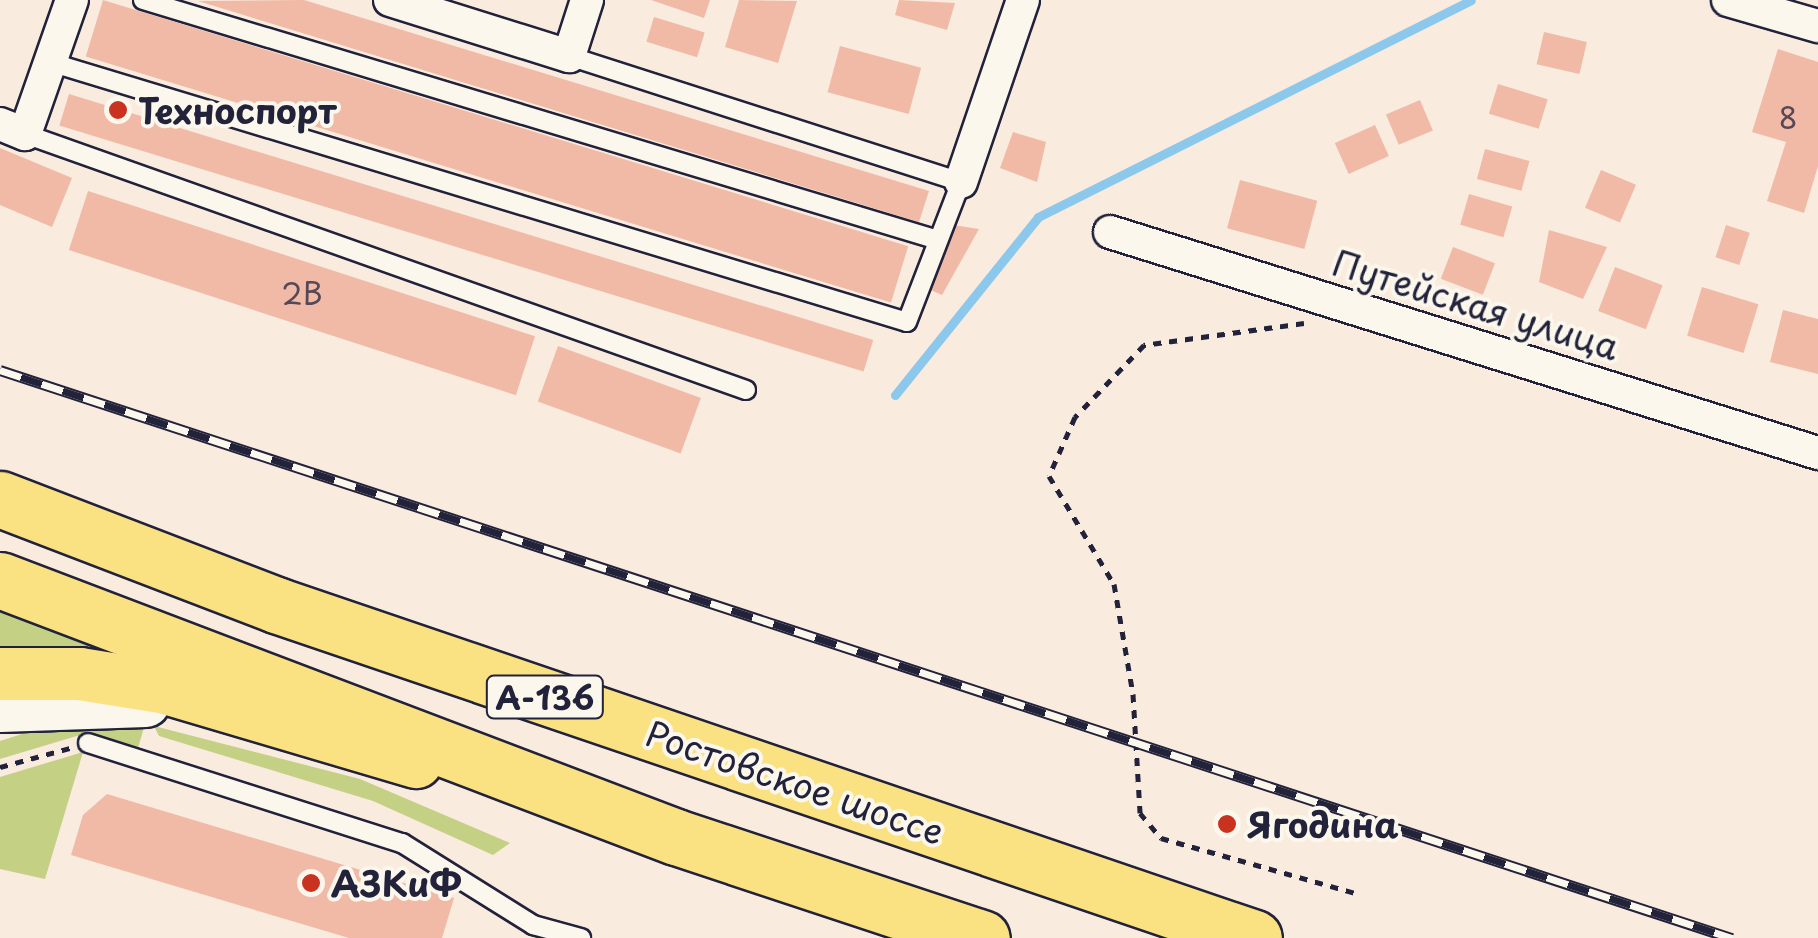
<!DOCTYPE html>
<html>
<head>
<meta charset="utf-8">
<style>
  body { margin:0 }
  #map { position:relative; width:1818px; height:938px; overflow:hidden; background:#f9ebde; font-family:"Playpen Sans",sans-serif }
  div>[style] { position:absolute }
  .green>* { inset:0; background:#c4d084 }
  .stream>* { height:9px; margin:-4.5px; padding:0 4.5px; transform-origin:4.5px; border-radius:4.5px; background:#8cc7ec }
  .building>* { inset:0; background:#f1baa7; transform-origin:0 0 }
  .path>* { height:5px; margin-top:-2.5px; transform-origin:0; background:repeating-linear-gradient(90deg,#22223b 0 8px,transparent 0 16px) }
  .roads { filter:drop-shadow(2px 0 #22223b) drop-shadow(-2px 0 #22223b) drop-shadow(0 2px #22223b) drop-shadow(0 -2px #22223b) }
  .lane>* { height:18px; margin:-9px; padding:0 9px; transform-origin:9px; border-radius:9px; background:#fbf7ec }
  .street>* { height:32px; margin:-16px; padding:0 16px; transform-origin:16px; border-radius:16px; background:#fbf7ec }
  .secondary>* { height:48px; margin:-24px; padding:0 24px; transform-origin:24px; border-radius:24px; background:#fbf7ec }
  .primary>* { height:52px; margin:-26px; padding:0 26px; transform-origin:26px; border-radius:26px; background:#fae181 }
  .highway>* { height:55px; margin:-27.5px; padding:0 27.5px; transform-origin:27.5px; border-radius:27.5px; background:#fae181 }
  .rail>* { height:11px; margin-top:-5.5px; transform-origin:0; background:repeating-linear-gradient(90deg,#fbf7ec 0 22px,#22223b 0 44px); box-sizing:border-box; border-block:2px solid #22223b }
  .dots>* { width:28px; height:28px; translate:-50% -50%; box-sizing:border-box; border:5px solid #fbf7ec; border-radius:50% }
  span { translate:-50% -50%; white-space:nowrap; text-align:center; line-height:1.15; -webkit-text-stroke:8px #fbf7ec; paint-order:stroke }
  .number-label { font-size:30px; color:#564856 }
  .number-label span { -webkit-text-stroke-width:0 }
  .shield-label span { padding:2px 8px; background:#fbf7ec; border:2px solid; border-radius:8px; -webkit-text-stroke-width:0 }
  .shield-label { font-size:32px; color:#22223b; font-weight:700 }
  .poi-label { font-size:35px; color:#22223b; font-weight:700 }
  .left { translate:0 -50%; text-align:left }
  .street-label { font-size:35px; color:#22223b }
</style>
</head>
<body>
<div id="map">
  <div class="green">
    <i style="clip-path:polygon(0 596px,171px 662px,0 656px)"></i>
    <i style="clip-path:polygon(54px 724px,145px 724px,138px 748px,90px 732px,0 759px,0 741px)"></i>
    <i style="clip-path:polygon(154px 726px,360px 779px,510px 843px,493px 855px,373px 801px,159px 736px)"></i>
    <i style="clip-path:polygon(83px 752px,45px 879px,0 869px,0 777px)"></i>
  </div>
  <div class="stream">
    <i style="left:895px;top:395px;width:228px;rotate:-51.2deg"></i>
    <i style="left:1038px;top:217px;width:484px;rotate:-26.6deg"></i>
  </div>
  <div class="building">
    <i style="left:103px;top:0;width:842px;height:59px;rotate:17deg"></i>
    <i style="clip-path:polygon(304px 0,929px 191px,919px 222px,198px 1px)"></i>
    <i style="clip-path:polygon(651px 0,710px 0,704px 18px)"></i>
    <i style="clip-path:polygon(739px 0,797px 1px,778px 63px,725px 47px)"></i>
    <i style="clip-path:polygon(899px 0,955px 3px,947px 30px,895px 15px)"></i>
    <i style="left:654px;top:17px;width:53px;height:26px;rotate:17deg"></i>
    <i style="left:1544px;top:32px;width:44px;height:33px;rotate:13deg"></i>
    <i style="left:840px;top:46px;width:84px;height:48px;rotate:15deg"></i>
    <i style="clip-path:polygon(1778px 49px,1818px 62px,1818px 166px,1804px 213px,1767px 201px,1786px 142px,1752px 132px)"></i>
    <i style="left:1498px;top:84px;width:52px;height:31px;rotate:17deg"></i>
    <i style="left:69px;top:94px;width:841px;height:33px;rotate:17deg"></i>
    <i style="left:1420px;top:100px;width:33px;height:37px;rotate:67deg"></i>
    <i style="left:1375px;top:125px;width:34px;height:44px;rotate:66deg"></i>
    <i style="clip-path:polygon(1013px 132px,1046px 142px,1037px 182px,1000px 168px)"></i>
    <i style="clip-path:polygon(0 148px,72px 178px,52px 227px,0 205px)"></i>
    <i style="left:1485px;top:149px;width:46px;height:31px;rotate:15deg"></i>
    <i style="left:1601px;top:170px;width:38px;height:41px;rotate:23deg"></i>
    <i style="left:1240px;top:180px;width:80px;height:50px;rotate:15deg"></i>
    <i style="left:88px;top:191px;width:470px;height:62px;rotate:18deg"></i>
    <i style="left:1469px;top:194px;width:45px;height:32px;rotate:16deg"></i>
    <i style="clip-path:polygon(953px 225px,979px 229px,942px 295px,926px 288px)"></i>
    <i style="left:1726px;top:225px;width:25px;height:34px;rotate:18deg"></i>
    <i style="clip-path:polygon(1549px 230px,1607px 247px,1583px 299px,1539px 282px)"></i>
    <i style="left:1453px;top:247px;width:45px;height:34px;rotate:21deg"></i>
    <i style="left:1615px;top:267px;width:51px;height:47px;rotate:21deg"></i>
    <i style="left:1702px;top:287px;width:59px;height:51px;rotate:17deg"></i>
    <i style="clip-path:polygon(1783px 310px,1818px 319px,1818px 374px,1770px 362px)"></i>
    <i style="left:558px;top:346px;width:152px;height:59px;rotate:20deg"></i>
    <i style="clip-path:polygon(107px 794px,454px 898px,442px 938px,349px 938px,71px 855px,83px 815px)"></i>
  </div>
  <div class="path">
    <i style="left:1304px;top:323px;width:162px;rotate:172.2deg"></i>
    <i style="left:1144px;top:345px;width:100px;rotate:133.8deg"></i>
    <i style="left:1075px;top:417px;width:64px;rotate:113.8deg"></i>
    <i style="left:1049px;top:476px;width:126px;rotate:59deg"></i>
    <i style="left:1114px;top:584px;width:112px;rotate:80.2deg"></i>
    <i style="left:1133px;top:694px;width:119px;rotate:86.6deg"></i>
    <i style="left:1140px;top:813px;width:33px;rotate:50deg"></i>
    <i style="left:1161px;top:838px;width:206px;rotate:15.8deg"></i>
    <i style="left:0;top:767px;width:73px;rotate:-15.2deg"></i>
  </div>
  <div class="roads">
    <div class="lane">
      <i style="left:143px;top:0;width:830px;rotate:16.8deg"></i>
      <i style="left:53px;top:63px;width:892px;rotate:16.87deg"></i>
      <i style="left:907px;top:322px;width:150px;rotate:-68.9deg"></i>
      <i style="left:961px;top:182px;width:412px;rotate:-162.2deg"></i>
      <i style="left:25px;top:134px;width:765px;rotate:19.55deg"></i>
      <i style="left:88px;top:743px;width:330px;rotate:17.7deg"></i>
      <i style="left:402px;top:843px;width:155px;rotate:32deg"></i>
      <i style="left:533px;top:925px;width:50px;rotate:15.2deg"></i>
    </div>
    <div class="street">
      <i style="left:390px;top:0;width:188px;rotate:17.4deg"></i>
      <i style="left:569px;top:56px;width:59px;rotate:-72.2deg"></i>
      <i style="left:1728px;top:0;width:94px;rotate:16.1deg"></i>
      <i style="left:0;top:124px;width:27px;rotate:22deg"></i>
      <i style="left:25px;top:134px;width:142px;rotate:-70.7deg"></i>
      <i style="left:961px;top:182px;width:192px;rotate:-71.2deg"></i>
      <i style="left:1110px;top:232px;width:742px;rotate:17.34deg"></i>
    </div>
    <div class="secondary">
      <i style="left:0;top:708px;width:146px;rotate:-2deg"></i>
    </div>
    <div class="primary">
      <i style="left:0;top:674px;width:80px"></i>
      <i style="left:80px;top:674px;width:87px;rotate:9.2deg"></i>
      <i style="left:166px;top:688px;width:261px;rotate:16.5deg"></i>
    </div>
    <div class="highway">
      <i style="left:0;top:499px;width:296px;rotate:21deg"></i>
      <i style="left:276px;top:605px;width:1033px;rotate:18.8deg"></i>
      <i style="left:0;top:580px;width:723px;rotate:20.82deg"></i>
      <i style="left:676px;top:837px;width:322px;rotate:18.3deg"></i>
    </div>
  </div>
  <div class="rail">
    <i style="left:0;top:370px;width:1823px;rotate:18.16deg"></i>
  </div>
  <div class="dots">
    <i style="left:118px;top:110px;background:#c8321e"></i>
    <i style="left:1227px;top:824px;background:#c8321e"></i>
    <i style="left:311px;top:883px;background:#c8321e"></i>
  </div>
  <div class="number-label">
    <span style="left:1788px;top:117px">8</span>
    <span style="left:302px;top:293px">2В</span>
  </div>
  <div class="shield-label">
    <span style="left:545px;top:697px">А-136</span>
  </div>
  <div class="poi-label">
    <span class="left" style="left:138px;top:110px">Техноспорт</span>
    <span class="left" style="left:1247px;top:824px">Ягодина</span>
    <span class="left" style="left:331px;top:883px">АЗКиФ</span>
  </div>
  <div class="street-label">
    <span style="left:1476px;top:304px;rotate:17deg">Путейская улица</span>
    <span style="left:795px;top:782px;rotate:19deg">Ростовское шоссе</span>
  </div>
</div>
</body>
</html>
